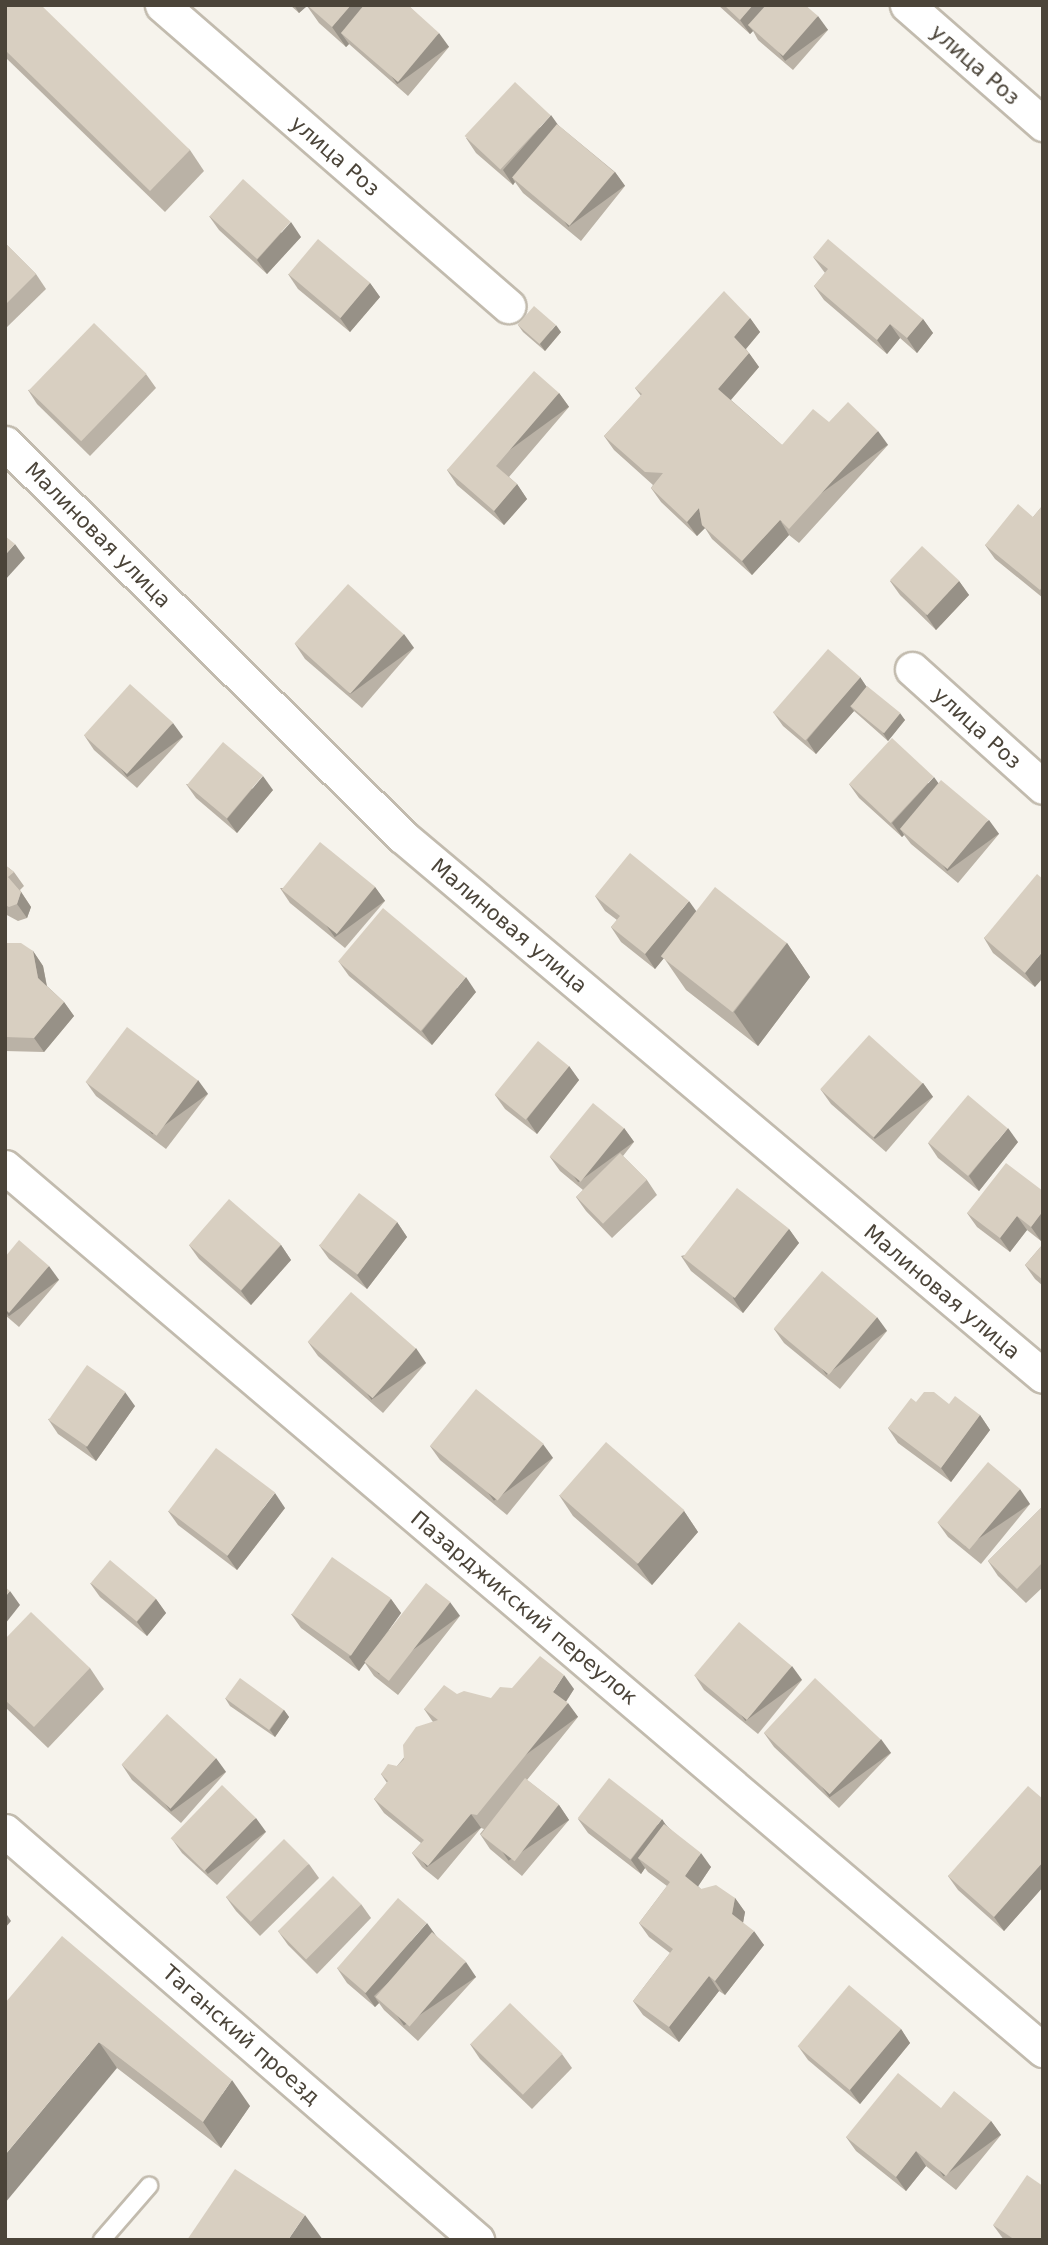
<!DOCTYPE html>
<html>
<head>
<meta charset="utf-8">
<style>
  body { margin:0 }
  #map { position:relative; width:1048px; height:2245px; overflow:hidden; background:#f6f3ec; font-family:"DejaVu Sans",sans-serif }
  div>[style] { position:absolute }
  .roads { filter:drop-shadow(2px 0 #c2bbae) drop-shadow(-2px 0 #c2bbae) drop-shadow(0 2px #c2bbae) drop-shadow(0 -2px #c2bbae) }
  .lane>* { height:16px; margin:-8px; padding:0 8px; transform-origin:8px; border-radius:8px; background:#fff }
  .street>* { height:33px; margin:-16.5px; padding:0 16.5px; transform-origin:16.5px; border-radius:16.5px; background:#fff }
  .wall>* { inset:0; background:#bab2a6 }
  .shaded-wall>* { inset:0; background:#979187; transform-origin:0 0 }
  .building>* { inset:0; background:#d8cfc1; transform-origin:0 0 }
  span { translate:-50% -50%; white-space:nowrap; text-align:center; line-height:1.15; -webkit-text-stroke:6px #fff; paint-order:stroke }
  .street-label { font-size:21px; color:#4b4439 }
  .frame { position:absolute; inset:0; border:7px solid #4b4439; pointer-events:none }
</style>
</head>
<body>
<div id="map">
  <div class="roads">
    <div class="lane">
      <i style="left:102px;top:2240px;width:72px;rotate:-49deg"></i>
    </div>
    <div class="street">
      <i style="left:162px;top:5px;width:459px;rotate:41deg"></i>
      <i style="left:907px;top:5px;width:181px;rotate:41.2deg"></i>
      <i style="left:5px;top:443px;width:559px;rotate:44.71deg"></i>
      <i style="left:402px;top:836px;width:838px;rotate:40.11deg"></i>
      <i style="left:912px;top:669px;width:176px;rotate:42deg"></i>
      <i style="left:5px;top:1167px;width:1363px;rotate:40.39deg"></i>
      <i style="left:5px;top:1831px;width:625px;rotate:40.91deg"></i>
    </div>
  </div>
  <div class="wall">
    <i style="clip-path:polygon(5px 5px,190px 150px,204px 171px,165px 212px,5px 57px)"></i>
    <i style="clip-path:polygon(290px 5px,408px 5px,449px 47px,408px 96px,349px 44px,346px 47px,319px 23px,307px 6px,299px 13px)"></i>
    <i style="clip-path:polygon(718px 5px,805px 5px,828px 30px,793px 70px,758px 40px,753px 31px,750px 34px)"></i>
    <i style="clip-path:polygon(558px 125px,615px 172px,625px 186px,581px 241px,523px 193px,515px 182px,513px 185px,476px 153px,466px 138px)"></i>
    <i style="clip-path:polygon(209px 216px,301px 237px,267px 274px,219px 230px)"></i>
    <i style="clip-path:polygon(5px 243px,36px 274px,46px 289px,5px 329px)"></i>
    <i style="clip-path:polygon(813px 257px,923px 319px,933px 333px,917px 353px,900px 338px,887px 354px,824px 300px,814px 286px,825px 273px)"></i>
    <i style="clip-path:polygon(288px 274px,370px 283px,380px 297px,350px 332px,298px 289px)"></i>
    <i style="clip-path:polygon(750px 318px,760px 332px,746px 349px,759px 367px,731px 400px,782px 445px,829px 422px,888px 445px,799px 543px,789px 535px,752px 575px,712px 539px,705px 528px,697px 536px,661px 502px,651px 488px,653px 485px,614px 450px,604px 436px,641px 396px,635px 388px)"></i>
    <i style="clip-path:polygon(518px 325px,561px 332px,545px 351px,523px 332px)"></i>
    <i style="clip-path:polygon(146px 374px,156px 388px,90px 456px,37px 404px,28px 390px)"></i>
    <i style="clip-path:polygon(559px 393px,569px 407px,509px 477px,517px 484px,527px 499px,504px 525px,457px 485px,447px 470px)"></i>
    <i style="clip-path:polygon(1043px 505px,1043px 598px,995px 559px,985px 545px,1033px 517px)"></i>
    <i style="clip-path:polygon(890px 581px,959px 581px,969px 595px,936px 630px,900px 595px)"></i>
    <i style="clip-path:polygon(295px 644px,414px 648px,362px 708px,305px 659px)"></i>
    <i style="clip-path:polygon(860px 677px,866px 686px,905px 720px,888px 741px,854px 711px,816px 754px,783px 726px,773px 712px)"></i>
    <i style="clip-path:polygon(84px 735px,183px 737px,137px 788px,94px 750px)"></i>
    <i style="clip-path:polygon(939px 783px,999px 834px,958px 883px,911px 844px,904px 835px,902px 837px,859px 798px,849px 784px)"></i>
    <i style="clip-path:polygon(186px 784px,273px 790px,237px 833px,196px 798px)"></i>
    <i style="clip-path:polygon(5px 865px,14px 872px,24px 886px,20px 890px,31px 907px,27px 918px,18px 921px,5px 914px)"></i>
    <i style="clip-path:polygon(1043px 879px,1035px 987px,993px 953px,984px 938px)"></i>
    <i style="clip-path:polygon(375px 887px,385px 901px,345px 948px,290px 903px,280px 888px)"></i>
    <i style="clip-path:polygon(595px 896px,696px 912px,787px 943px,810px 977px,758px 1046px,686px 990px,664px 958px,655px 969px,621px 942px,611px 927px,617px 920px,605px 911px)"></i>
    <i style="clip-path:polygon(5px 943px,33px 951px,43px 966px,47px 986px,64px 1002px,74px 1016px,44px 1052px,5px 1051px)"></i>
    <i style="clip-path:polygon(339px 962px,476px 992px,432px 1045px,349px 976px)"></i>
    <i style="clip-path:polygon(569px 1066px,579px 1080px,537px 1134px,505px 1109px,495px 1095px)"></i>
    <i style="clip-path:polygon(86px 1082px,208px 1094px,166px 1149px,96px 1096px)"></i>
    <i style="clip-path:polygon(923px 1083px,933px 1097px,886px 1152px,831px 1104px,821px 1090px)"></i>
    <i style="clip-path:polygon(624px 1128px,634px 1142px,623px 1156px,647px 1180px,657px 1195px,612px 1238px,586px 1211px,576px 1197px,583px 1190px,560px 1171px,550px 1157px)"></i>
    <i style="clip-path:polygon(1018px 1142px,979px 1191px,938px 1158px,928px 1143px)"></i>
    <i style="clip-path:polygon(1043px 1191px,1041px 1241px,1027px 1230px,1010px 1252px,977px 1227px,967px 1213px)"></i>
    <i style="clip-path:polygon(397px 1222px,407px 1237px,367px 1289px,329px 1259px,319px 1245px)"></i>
    <i style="clip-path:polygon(789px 1229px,799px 1243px,743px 1313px,691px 1271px,681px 1256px)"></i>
    <i style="clip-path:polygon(1043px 1244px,1043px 1286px,1035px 1279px,1025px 1265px)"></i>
    <i style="clip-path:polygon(189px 1245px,281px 1245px,291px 1260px,251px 1305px,199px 1259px)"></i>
    <i style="clip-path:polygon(5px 1257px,59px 1280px,19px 1327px,5px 1315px)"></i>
    <i style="clip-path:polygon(774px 1329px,887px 1331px,840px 1389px,784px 1343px)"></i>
    <i style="clip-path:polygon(308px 1342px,426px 1363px,383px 1413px,318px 1356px)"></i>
    <i style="clip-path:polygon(916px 1402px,949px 1404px,980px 1415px,990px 1430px,951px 1482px,898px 1443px,888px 1428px)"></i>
    <i style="clip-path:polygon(135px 1406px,96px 1461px,58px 1434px,48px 1419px)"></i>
    <i style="clip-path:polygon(430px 1446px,553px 1458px,507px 1515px,440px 1460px)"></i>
    <i style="clip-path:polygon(559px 1495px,684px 1511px,698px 1532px,652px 1585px,573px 1516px)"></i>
    <i style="clip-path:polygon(1030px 1504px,981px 1564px,948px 1537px,938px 1523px)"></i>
    <i style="clip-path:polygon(1043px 1506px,1043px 1587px,1026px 1603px,998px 1576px,988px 1561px)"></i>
    <i style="clip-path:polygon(285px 1508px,237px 1570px,178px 1525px,168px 1511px)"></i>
    <i style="clip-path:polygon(90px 1583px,156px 1599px,166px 1613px,147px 1636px,100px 1597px)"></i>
    <i style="clip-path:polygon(391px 1599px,401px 1613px,389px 1630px,460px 1616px,398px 1695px,374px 1676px,365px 1663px,359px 1671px,301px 1628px,291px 1614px)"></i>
    <i style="clip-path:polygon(5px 1639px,90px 1668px,104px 1689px,48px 1748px,5px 1707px)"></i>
    <i style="clip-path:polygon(695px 1676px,802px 1680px,758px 1734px,704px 1690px)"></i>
    <i style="clip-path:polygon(574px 1689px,566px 1702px,578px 1717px,527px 1780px,559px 1805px,569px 1820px,522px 1876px,490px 1849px,480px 1834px,484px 1829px,481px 1828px,438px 1880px,422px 1867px,412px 1853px,421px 1843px,384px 1813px,374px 1799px,387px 1783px,381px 1774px,397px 1766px,433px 1722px,424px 1709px,491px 1698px)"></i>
    <i style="clip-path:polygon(225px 1698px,284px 1710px,289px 1717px,275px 1737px,230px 1706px)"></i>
    <i style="clip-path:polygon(764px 1733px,891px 1753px,839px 1808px,774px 1747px)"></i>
    <i style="clip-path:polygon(122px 1765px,226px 1772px,181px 1823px,132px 1780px)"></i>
    <i style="clip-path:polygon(1043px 1799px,1043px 1887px,1004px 1931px,958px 1890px,948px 1876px)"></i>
    <i style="clip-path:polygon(578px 1819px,666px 1825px,711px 1867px,698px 1886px,701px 1889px,735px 1898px,745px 1912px,743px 1923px,764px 1945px,725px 1995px,719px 1991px,679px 2042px,643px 2015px,633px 2001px,670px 1953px,649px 1937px,639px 1923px,667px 1886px,648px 1872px,645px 1868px,641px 1874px,588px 1833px)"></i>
    <i style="clip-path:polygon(266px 1832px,217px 1885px,182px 1853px,172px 1839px)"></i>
    <i style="clip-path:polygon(309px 1864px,319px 1878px,260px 1936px,236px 1911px,226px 1897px)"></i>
    <i style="clip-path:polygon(361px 1904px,371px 1918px,317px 1974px,288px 1945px,278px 1931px)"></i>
    <i style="clip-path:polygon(433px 1933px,476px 1977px,418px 2041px,384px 2010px,379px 2003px,375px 2007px,347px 1983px,337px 1968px)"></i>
    <i style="clip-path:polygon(5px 2003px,250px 2106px,221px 2148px,117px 2068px)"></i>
    <i style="clip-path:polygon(901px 2029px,910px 2043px,860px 2104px,808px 2060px,798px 2046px)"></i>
    <i style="clip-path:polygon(470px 2044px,562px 2054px,572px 2068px,532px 2109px,480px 2059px)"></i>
    <i style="clip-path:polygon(941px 2108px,991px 2121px,1001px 2135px,956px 2190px,926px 2166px,906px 2191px,856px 2151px,846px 2137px)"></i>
    <i style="clip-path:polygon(993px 2225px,1043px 2240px,1004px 2240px)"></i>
  </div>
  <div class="shaded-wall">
    <i style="clip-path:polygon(294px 5px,306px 5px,307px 6px,299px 13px)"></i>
    <i style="clip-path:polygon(351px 5px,383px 5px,341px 33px,349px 44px,346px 47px,332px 27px)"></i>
    <i style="clip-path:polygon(753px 5px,776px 5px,748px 25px,753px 31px,750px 34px,740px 20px)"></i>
    <i style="left:818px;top:16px;width:17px;height:53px;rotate:54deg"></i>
    <i style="left:439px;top:33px;width:17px;height:64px;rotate:54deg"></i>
    <i style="clip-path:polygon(551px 115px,561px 129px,513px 179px,515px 182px,513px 185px,503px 170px)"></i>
    <i style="left:615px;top:172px;width:17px;height:70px;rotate:54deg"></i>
    <i style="clip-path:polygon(291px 222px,301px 237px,267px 274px,257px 260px)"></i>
    <i style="clip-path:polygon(370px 283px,380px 297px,350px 332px,340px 318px)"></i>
    <i style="clip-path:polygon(750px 318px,760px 332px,744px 351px,734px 337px)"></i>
    <i style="clip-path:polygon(923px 319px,933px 333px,917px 353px,907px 338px)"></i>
    <i style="clip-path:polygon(890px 324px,900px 338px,887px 354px,877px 340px)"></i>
    <i style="clip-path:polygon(556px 325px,561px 332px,545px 351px,540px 344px)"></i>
    <i style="clip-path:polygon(749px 353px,759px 367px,728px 403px,718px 389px)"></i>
    <i style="left:559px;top:393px;width:17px;height:96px;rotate:54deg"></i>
    <i style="left:878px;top:431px;width:17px;height:132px;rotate:54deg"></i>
    <i style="clip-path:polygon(517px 484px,527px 499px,504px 525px,494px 511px)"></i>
    <i style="clip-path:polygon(699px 508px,702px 525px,705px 528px,697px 536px,687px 522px)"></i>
    <i style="clip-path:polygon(780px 520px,789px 535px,752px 575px,742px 561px)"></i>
    <i style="clip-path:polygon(15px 544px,25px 558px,5px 580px,5px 555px)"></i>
    <i style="clip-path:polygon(959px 581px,969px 595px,936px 630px,926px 615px)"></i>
    <i style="left:404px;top:634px;width:17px;height:79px;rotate:54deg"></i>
    <i style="clip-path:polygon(860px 677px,870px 692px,850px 706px,854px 711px,816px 754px,807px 740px)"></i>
    <i style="clip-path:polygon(900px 713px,905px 720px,888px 741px,883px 733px)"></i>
    <i style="left:173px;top:723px;width:17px;height:69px;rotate:54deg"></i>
    <i style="clip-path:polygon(263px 776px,273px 790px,237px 833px,227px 819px)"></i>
    <i style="clip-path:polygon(934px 777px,944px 791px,901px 830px,904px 835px,902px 837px,892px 823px)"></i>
    <i style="left:989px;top:820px;width:17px;height:64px;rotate:54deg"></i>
    <i style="left:375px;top:887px;width:17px;height:62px;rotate:54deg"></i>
    <i style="clip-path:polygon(21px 892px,31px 907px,27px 918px,17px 904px)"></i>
    <i style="clip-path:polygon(689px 901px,699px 915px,655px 969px,645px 954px)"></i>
    <i style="clip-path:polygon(787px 943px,810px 977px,758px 1046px,734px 1012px)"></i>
    <i style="clip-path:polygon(33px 951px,43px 966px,48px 993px,38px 978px)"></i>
    <i style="clip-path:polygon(1043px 951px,1043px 978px,1035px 987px,1025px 973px)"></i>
    <i style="clip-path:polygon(466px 977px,476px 992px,432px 1045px,422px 1031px)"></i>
    <i style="clip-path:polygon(64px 1002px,74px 1016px,44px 1052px,34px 1038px)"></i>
    <i style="clip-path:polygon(569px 1066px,579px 1080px,537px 1134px,527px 1119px)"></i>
    <i style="left:198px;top:1080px;width:17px;height:69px;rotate:54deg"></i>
    <i style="left:923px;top:1083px;width:17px;height:72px;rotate:54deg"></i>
    <i style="left:624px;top:1128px;width:17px;height:69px;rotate:54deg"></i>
    <i style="clip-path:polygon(1008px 1128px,1018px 1142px,979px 1191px,969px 1176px)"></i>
    <i style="clip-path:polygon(1043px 1211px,1043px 1238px,1041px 1241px,1031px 1227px)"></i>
    <i style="clip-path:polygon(1017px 1216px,1027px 1230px,1010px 1252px,1000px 1238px)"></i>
    <i style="clip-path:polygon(397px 1222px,407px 1237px,367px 1289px,357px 1275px)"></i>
    <i style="clip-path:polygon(789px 1229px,799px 1243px,743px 1313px,733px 1298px)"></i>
    <i style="clip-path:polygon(281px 1245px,291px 1260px,251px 1305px,241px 1291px)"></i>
    <i style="left:49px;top:1266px;width:17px;height:62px;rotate:54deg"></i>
    <i style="left:877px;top:1317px;width:17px;height:75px;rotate:54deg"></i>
    <i style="left:416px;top:1348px;width:18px;height:66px;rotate:56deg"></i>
    <i style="clip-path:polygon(125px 1392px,135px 1406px,96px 1461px,86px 1447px)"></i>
    <i style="clip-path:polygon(980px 1415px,990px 1430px,951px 1482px,941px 1468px)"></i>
    <i style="left:543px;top:1444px;width:17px;height:73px;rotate:54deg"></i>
    <i style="left:1020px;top:1489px;width:18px;height:77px;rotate:56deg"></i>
    <i style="clip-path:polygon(275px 1493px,285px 1508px,237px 1570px,227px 1556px)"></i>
    <i style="clip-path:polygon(684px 1511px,698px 1532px,652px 1585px,637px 1564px)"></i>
    <i style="clip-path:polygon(10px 1591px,20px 1605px,5px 1624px,5px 1597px)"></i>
    <i style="clip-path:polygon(156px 1599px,166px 1613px,147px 1636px,137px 1622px)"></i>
    <i style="clip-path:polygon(391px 1599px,401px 1613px,359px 1671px,349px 1657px)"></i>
    <i style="left:450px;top:1602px;width:17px;height:100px;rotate:54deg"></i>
    <i style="left:792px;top:1666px;width:17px;height:70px;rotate:54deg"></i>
    <i style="clip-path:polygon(564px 1675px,574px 1689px,563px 1706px,553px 1692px)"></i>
    <i style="left:568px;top:1703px;width:17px;height:144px;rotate:54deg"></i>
    <i style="clip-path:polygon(284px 1710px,289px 1717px,275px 1737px,270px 1730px)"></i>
    <i style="left:881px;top:1739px;width:17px;height:76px;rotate:54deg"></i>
    <i style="left:216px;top:1758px;width:17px;height:68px;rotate:54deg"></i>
    <i style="left:559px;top:1805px;width:18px;height:73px;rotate:56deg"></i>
    <i style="left:471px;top:1814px;width:17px;height:67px;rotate:54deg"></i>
    <i style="left:256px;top:1818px;width:17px;height:72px;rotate:54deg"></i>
    <i style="clip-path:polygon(662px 1819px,672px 1834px,638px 1858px,645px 1868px,641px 1874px,631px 1860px)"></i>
    <i style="clip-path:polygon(701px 1853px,711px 1867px,695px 1891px,685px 1876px)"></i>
    <i style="clip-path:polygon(1043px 1862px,1043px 1887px,1004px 1931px,994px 1917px)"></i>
    <i style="clip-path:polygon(735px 1898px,745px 1912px,742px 1928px,732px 1914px)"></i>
    <i style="clip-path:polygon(5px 1912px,11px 1921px,5px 1928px)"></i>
    <i style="clip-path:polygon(427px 1923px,437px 1937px,374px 1996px,379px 2003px,375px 2007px,365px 1993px)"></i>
    <i style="clip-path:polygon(754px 1931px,764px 1945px,725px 1995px,715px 1981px)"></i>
    <i style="left:466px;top:1962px;width:18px;height:87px;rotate:56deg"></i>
    <i style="clip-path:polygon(709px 1976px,719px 1991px,679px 2042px,669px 2027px)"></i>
    <i style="clip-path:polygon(901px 2029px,910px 2043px,860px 2104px,850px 2090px)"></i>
    <i style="clip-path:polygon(99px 2042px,117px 2068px,5px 2203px,5px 2155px)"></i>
    <i style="clip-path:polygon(232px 2080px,250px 2106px,221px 2148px,203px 2122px)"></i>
    <i style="left:991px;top:2121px;width:17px;height:71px;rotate:54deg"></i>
    <i style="clip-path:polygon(916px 2151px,926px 2166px,906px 2191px,896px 2177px)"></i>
    <i style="clip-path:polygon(305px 2215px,323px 2240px,288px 2240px)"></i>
  </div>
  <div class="building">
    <i style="clip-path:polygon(5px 5px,41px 5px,190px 150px,150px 191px,5px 50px)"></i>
    <i style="clip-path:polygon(307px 5px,351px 5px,332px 27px)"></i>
    <i style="clip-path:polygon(364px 5px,408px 5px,439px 33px,398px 82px,341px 33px)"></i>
    <i style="clip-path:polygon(724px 5px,753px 5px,740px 20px)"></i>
    <i style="clip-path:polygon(766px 5px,805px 5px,818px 16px,783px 56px,748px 25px)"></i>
    <i style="left:515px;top:82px;width:49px;height:74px;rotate:43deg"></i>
    <i style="left:557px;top:124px;width:75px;height:70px;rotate:40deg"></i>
    <i style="left:243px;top:179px;width:64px;height:50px;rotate:42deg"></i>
    <i style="left:318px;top:239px;width:68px;height:46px;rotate:40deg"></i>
    <i style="clip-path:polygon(828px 239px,923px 319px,907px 338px,890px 324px,877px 340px,814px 286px,828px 269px,813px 257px)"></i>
    <i style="clip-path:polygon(5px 243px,36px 274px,5px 305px)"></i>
    <i style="clip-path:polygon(724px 291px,750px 318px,734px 337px,749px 353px,718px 389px,782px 445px,813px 409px,829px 422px,848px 402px,878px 431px,789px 529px,780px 520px,742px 561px,702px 525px,699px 508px,687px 522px,651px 488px,663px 473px,645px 472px,604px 436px,642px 394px,635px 388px)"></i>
    <i style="left:534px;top:306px;width:29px;height:25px;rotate:41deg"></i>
    <i style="left:94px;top:323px;width:73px;height:94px;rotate:44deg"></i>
    <i style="clip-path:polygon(534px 371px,559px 393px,496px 466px,517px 484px,494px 511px,447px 470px)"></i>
    <i style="clip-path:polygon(1018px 504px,1033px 517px,1043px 505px,1043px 586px,1040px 590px,985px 545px)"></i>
    <i style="clip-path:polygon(5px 536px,15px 544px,5px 555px)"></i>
    <i style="left:922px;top:546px;width:51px;height:47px;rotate:43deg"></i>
    <i style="left:348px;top:584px;width:75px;height:80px;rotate:42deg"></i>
    <i style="left:828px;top:649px;width:43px;height:84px;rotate:41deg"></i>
    <i style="left:130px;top:684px;width:58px;height:69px;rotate:42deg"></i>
    <i style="left:867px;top:686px;width:43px;height:26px;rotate:39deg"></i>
    <i style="left:892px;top:738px;width:57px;height:63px;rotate:43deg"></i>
    <i style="left:223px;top:742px;width:52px;height:56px;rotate:40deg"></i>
    <i style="left:941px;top:780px;width:62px;height:64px;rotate:40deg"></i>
    <i style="left:320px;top:842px;width:71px;height:61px;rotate:39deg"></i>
    <i style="clip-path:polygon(630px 853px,689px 901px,645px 954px,611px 927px,620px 916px,595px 896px)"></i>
    <i style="clip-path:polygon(5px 865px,14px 872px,8px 877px,21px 892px,17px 904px,9px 907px,5px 905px)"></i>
    <i style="clip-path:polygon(1037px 874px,1043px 879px,1043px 951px,1025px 973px,984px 938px)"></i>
    <i style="left:715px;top:887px;width:91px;height:88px;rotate:38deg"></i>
    <i style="left:383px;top:908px;width:108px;height:70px;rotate:40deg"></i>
    <i style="clip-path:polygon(5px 943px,21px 943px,33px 951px,38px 978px,64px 1002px,34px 1038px,5px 1037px)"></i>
    <i style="left:127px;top:1027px;width:89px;height:69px;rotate:37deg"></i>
    <i style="left:869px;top:1035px;width:72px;height:73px;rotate:42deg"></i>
    <i style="left:538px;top:1041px;width:40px;height:69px;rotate:39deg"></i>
    <i style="left:968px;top:1095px;width:52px;height:62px;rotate:40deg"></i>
    <i style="left:593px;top:1103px;width:40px;height:69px;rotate:39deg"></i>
    <i style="left:620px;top:1153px;width:38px;height:62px;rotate:45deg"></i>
    <i style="clip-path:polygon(1006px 1163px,1043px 1191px,1043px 1211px,1031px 1227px,1017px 1216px,1000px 1238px,967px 1213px)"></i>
    <i style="left:737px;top:1188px;width:66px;height:88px;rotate:38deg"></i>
    <i style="left:359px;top:1193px;width:48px;height:66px;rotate:37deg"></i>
    <i style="left:229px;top:1199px;width:69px;height:61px;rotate:41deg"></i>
    <i style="clip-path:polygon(19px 1240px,49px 1266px,9px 1313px,5px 1309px,5px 1257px)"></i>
    <i style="clip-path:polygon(1043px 1244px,1043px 1280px,1025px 1265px)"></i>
    <i style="left:822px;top:1271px;width:72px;height:75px;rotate:40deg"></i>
    <i style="left:351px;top:1292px;width:86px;height:66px;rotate:41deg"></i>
    <i style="left:87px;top:1365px;width:47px;height:67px;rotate:35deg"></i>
    <i style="left:476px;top:1389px;width:87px;height:73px;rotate:39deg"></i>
    <i style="clip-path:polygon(924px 1392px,934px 1392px,949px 1404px,955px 1396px,980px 1415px,941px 1468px,888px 1428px,911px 1398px,916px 1402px)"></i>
    <i style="left:606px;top:1442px;width:104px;height:71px;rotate:41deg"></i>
    <i style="left:216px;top:1448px;width:74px;height:79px;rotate:37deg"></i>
    <i style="left:988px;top:1462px;width:42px;height:79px;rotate:40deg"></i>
    <i style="clip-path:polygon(1043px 1506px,1043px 1562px,1017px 1589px,988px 1561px)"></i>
    <i style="left:332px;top:1557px;width:72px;height:70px;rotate:35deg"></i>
    <i style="left:110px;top:1560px;width:60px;height:30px;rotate:40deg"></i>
    <i style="left:426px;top:1583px;width:31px;height:100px;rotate:38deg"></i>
    <i style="clip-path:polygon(5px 1587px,10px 1591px,5px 1597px)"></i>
    <i style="clip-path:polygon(31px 1612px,90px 1668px,34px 1727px,5px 1700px,5px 1639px)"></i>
    <i style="left:739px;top:1622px;width:69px;height:70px;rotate:40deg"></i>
    <i style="clip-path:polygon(540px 1656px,564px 1675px,553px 1692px,568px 1703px,477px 1815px,471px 1814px,428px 1866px,412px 1853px,424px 1840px,374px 1799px,388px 1781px,381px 1774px,388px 1764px,397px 1766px,404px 1759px,403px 1745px,416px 1727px,438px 1720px,424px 1709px,444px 1685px,457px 1694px,464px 1691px,491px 1698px,500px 1687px,512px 1688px)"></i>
    <i style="left:240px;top:1678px;width:54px;height:25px;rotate:36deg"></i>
    <i style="left:815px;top:1678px;width:90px;height:75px;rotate:43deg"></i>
    <i style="left:167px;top:1714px;width:66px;height:68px;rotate:42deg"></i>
    <i style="left:525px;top:1778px;width:43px;height:72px;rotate:38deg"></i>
    <i style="left:609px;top:1778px;width:67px;height:51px;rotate:38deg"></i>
    <i style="left:222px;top:1785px;width:47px;height:74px;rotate:44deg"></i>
    <i style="clip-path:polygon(1028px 1786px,1043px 1799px,1043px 1862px,994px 1917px,948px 1876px)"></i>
    <i style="clip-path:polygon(664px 1824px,701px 1853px,685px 1876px,701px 1889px,716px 1885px,735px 1898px,732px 1914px,754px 1931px,715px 1981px,709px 1976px,669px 2027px,633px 2001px,673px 1949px,639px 1923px,670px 1882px,638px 1858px)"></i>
    <i style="left:284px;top:1839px;width:35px;height:82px;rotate:45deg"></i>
    <i style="left:333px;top:1876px;width:40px;height:78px;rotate:45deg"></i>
    <i style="left:398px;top:1898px;width:38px;height:93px;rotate:41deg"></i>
    <i style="left:432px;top:1932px;width:45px;height:86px;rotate:41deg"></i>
    <i style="clip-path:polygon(62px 1936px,232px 2080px,203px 2122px,99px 2042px,5px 2155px,5px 2003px)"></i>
    <i style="left:849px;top:1985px;width:68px;height:80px;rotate:40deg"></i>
    <i style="left:510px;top:2003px;width:73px;height:57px;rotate:44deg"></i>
    <i style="clip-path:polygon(898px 2073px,941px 2108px,954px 2091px,991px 2121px,946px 2176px,916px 2151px,896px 2177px,846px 2137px)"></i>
    <i style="clip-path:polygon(235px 2169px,305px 2215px,288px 2240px,187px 2240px)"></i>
    <i style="clip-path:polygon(1027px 2175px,1043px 2186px,1043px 2240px,1015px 2240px,993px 2225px)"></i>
  </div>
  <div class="street-label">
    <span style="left:975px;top:65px;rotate:41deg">улица Роз</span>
    <span style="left:335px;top:156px;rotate:41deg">улица Роз</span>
    <span style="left:98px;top:535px;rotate:45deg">Малиновая улица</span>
    <span style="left:977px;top:728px;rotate:42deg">улица Роз</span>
    <span style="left:509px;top:926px;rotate:40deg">Малиновая улица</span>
    <span style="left:942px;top:1292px;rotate:40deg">Малиновая улица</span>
    <span style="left:524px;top:1608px;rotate:40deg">Пазарджикский переулок</span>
    <span style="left:241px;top:2035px;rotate:41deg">Таганский проезд</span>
  </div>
  <div class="frame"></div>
</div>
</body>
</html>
